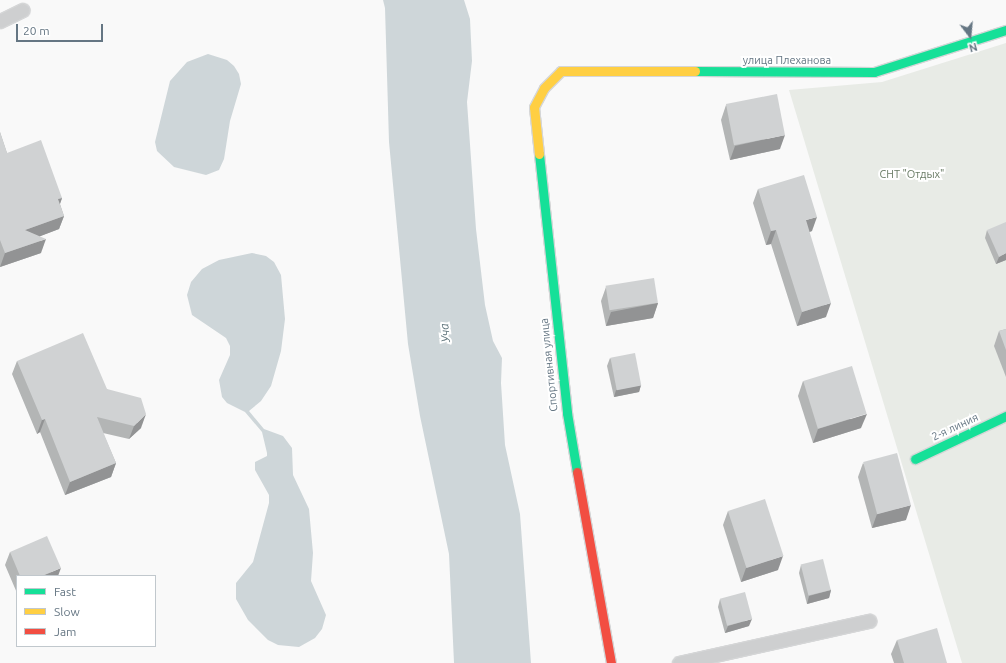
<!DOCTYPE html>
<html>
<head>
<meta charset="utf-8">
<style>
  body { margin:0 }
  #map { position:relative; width:1006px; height:663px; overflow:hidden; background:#f9f9f9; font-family:Ubuntu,sans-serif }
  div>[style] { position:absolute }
  .green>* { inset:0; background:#e8ebe6 }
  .water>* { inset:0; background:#ced6d9 }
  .roads { filter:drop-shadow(1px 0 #d5d6d7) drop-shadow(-1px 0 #d5d6d7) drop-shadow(0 1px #d5d6d7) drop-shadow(0 -1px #d5d6d7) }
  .lane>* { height:13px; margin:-6.5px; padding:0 6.5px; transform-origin:6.5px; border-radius:6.5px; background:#cecfd0 }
  .fast>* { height:9px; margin:-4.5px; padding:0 4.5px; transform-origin:4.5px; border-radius:4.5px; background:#16e098 }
  .slow>* { height:9px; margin:-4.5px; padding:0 4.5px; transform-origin:4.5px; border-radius:4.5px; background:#ffcf43 }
  .jam>* { height:9px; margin:-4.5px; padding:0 4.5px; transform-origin:4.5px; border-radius:4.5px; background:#f24e42 }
  .wall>* { inset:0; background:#b3b5b5 }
  .shaded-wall>* { inset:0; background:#929394 }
  .building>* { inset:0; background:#d0d2d3; transform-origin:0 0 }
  span { translate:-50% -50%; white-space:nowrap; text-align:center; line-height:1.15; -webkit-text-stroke:4px #fff; paint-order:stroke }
  .street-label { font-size:11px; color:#657683 }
  .park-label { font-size:11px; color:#687a64 }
  .water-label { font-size:12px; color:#60757c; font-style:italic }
  .legend { position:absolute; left:16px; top:575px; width:140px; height:72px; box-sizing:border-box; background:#fff; border:1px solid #c1c8cd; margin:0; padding:5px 7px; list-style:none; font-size:12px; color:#657683 }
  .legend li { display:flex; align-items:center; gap:8px; height:20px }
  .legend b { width:20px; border:1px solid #c1c8cd }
  .north { position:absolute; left:950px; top:16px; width:40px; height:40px; -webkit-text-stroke:3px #fff; paint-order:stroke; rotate:164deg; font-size:11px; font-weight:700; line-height:16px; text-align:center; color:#657683 }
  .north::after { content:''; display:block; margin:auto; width:14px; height:18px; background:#657683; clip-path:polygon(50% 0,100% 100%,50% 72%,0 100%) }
  .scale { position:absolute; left:16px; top:24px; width:87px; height:18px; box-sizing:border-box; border:2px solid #657683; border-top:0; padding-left:5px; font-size:12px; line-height:14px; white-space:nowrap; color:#657683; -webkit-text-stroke:3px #fff; paint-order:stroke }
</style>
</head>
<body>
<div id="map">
  <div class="green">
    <i style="clip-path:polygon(1006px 43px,1006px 663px,962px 663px,789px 90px,882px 82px)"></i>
  </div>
  <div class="water">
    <i style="clip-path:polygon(383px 0,464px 0,470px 19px,472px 61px,467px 102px,476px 229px,485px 305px,493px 341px,502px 358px,501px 383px,505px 445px,520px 514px,531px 663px,454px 663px,449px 554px,420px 416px,408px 344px,389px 142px,385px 8px)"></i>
    <i style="clip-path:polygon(208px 54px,227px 60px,234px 66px,239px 74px,241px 84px,230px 121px,224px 159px,219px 170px,206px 175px,174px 167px,157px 151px,155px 142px,170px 81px,187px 62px)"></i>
    <i style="clip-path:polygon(252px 253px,266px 256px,274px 262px,281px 275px,285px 319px,281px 351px,271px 386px,261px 401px,249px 411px,264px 429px,283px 436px,292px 448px,293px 475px,309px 509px,313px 553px,311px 581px,326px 615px,322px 629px,315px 638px,299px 647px,278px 645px,268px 640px,248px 620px,236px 599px,236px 583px,253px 562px,269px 503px,269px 495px,255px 470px,255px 462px,267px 456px,267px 453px,262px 432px,245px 412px,227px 403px,222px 397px,219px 380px,230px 355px,230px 346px,226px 338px,192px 315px,187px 295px,191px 282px,202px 269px,219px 260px)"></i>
  </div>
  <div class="roads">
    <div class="lane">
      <i style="left:0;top:21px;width:25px;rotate:-26deg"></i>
      <i style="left:679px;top:663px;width:195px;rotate:-12.5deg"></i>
    </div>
    <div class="fast">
      <i style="left:695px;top:71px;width:179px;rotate:0.3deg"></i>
      <i style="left:874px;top:72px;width:139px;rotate:-17.7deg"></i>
      <i style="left:539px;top:154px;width:261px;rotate:83.8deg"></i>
      <i style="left:567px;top:413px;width:60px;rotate:80.4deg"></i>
      <i style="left:915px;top:459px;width:101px;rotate:-25.3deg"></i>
    </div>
    <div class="slow">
      <i style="left:539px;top:154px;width:47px;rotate:-96.1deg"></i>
      <i style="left:534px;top:107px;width:21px;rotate:-62deg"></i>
      <i style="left:544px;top:88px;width:24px;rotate:-45deg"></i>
      <i style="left:561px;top:71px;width:134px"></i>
    </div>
    <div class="jam">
      <i style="left:577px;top:472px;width:194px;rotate:79.9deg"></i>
    </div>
  </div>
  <div class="wall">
    <i style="clip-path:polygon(726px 105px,780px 149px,730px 160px,721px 120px)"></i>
    <i style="clip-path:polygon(0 132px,7px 153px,62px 198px,60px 204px,64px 216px,59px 229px,40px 236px,41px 253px,0 267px)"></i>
    <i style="clip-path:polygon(758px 189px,812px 231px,809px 232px,826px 317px,797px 326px,771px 244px,766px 245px,753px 203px)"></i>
    <i style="clip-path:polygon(987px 230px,1006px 260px,996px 264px,985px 238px)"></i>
    <i style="clip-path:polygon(606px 287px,658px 303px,653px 318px,606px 326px,601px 301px)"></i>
    <i style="clip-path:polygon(1006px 329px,1006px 377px,994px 346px,999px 331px)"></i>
    <i style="clip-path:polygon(610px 358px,641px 385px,639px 392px,614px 397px,607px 366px)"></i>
    <i style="clip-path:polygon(17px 361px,107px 389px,141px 428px,129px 439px,103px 433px,116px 463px,111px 477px,65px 495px,40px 432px,37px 434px,12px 374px)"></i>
    <i style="clip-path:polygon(803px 381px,861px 428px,813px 443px,798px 396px)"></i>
    <i style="clip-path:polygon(863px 463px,906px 520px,872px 528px,858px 477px)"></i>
    <i style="clip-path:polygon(728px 511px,778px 570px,741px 582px,723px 525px)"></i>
    <i style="clip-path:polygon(10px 552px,58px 576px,17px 576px,17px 593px,5px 565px)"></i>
    <i style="clip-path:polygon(801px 565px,831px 590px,829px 598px,807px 604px,799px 573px)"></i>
    <i style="clip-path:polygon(720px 599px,749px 626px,725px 633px,718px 607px)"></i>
    <i style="clip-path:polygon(897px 640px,947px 663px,894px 663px,891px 654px)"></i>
  </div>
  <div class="shaded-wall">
    <i style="clip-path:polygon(785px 135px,780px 149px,730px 160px,735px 146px)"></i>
    <i style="clip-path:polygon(62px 198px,57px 212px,58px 199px)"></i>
    <i style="clip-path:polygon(64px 216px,59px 229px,20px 244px,25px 230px)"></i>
    <i style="clip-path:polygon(817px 217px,812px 231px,801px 235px,806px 220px)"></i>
    <i style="clip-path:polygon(776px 230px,771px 244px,766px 245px,771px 231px)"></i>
    <i style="clip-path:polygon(46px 239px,41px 253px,0 267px,5px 253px)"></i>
    <i style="clip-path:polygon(1006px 253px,1006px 260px,996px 264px,999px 257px)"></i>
    <i style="clip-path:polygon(658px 303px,653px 318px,606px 326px,611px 312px)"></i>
    <i style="clip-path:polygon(831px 303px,826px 317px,797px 326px,802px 312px)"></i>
    <i style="clip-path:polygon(641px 385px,639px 392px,614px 397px,616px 390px)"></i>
    <i style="clip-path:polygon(146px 414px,141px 428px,129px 439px,134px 426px)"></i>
    <i style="clip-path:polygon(867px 414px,861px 428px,813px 443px,818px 429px)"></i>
    <i style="clip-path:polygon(45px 419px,40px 432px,37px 434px,42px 420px)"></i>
    <i style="clip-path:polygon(116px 463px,111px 477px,65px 495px,70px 482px)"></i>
    <i style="clip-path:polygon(911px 505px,906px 520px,872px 528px,877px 514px)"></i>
    <i style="clip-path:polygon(783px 556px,778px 570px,741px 582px,746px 568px)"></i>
    <i style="clip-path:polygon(61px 568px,58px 576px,42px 576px)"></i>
    <i style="clip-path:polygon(831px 590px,829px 598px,807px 604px,809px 596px)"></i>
    <i style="clip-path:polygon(752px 619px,749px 626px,725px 633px,728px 626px)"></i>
  </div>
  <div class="building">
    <i style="left:777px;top:94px;width:42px;height:52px;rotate:79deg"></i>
    <i style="clip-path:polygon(0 132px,7px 153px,41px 140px,62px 198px,58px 199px,64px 216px,25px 230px,46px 239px,5px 253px,0 240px)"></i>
    <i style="clip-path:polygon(804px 175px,817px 217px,806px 220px,831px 303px,802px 312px,776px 230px,771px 231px,758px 189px)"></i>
    <i style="clip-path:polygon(1006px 222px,1006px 253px,999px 257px,987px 230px)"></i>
    <i style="left:654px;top:278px;width:25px;height:49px;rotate:81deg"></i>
    <i style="clip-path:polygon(1006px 329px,1006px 350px,999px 331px)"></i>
    <i style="clip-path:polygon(83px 333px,107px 389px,141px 398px,146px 414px,134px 426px,97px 417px,116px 463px,70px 482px,45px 419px,42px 420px,17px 361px)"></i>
    <i style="left:635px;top:353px;width:33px;height:25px;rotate:79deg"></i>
    <i style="left:852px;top:366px;width:50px;height:51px;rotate:73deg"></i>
    <i style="left:897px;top:453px;width:54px;height:35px;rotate:75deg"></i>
    <i style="left:765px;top:499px;width:60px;height:39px;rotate:72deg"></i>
    <i style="clip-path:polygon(47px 536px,61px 568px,42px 576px,20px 576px,10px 552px)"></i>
    <i style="left:823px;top:559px;width:32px;height:23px;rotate:76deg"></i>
    <i style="left:745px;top:592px;width:28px;height:26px;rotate:75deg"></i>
    <i style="clip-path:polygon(937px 628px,947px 663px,904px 663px,897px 640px)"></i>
  </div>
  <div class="street-label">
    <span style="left:787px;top:60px">улица Плеханова</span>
    <span style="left:549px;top:365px;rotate:-96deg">Спортивная улица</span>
    <span style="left:955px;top:427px;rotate:-25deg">2-я линия</span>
  </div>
  <div class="park-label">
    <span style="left:912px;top:174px">СНТ "Отдых"</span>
  </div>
  <div class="water-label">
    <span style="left:445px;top:333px;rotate:-96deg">Уча</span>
  </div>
  <ul class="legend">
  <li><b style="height:5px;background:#16e098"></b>Fast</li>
  <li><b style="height:5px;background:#ffcf43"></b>Slow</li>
  <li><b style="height:5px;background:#f24e42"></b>Jam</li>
  </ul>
  <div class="north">N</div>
  <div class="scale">20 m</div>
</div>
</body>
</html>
